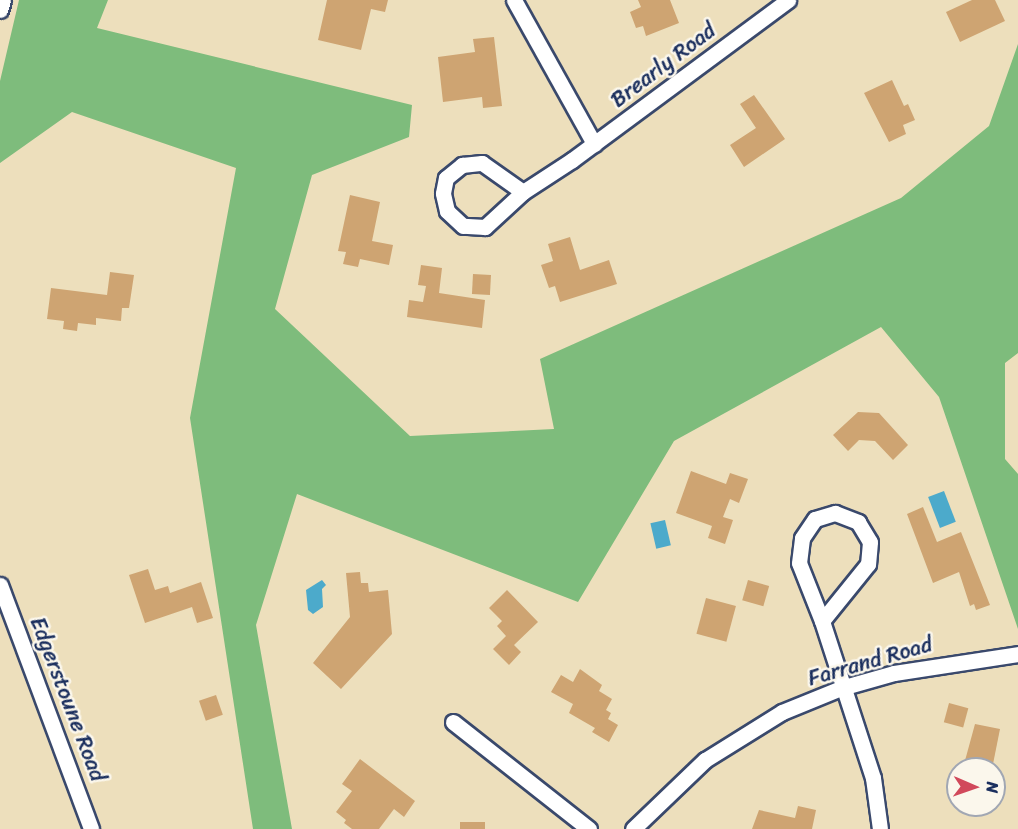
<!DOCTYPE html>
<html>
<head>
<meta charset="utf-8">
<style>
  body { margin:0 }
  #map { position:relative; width:1018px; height:829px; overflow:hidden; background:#eddfbc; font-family:Sriracha,sans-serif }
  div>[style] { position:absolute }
  .forest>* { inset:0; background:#7ebc7c }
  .water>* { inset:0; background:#4caacb; transform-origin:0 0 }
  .building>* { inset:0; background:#cea472; transform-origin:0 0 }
  .roads { filter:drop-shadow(2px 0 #3a496c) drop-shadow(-2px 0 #3a496c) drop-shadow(0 2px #3a496c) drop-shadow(0 -2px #3a496c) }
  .minor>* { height:15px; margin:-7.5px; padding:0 7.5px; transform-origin:7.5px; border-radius:7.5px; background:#fff }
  span { translate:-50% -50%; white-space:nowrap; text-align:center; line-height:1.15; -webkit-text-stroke:5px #fbf7ec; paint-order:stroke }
  .street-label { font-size:22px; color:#1b2f5e }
  .north { position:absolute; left:946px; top:757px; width:60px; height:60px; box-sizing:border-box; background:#fbf7ec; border:2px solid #a1a7b3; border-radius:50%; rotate:92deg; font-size:16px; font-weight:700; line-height:24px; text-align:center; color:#1b2f5e }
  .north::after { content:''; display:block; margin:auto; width:21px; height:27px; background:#d1495b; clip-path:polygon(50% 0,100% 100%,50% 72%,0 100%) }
</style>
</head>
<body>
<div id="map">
  <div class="forest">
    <i style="clip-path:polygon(19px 0,108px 0,97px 28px,412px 105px,409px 137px,312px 175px,275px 309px,410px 436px,554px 429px,540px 359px,901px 198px,989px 126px,1018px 44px,1018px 353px,1005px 363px,1005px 459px,1018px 474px,1018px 629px,939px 397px,881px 327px,674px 441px,578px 602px,297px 494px,256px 625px,292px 829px,253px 829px,190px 418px,236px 168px,72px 112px,0 163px,0 81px)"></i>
  </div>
  <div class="water">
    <i style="left:944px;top:491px;width:33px;height:17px;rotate:69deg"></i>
    <i style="left:665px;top:520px;width:26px;height:15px;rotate:77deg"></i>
    <i style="clip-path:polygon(322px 580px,326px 585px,322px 589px,323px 607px,313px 614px,308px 610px,306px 590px)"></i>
  </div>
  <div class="building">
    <i style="clip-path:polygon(327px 0,388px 0,385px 12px,371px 9px,361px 50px,318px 40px)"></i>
    <i style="clip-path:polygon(638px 0,670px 0,679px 23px,646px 36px,643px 26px,636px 28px,630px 12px,641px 7px)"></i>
    <i style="clip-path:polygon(972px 0,995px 0,1005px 21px,960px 42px,946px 12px)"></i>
    <i style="clip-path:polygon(494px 37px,502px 106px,483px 108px,482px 97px,443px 102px,438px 57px,475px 52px,473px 39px)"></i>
    <i style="clip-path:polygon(892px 80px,904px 106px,908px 104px,915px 120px,903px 125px,906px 134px,889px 142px,864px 93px)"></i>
    <i style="clip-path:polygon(754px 95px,785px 139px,744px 167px,730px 145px,756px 128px,740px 104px)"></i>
    <i style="clip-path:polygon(350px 195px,380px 202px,372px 241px,393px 245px,389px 265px,360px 259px,358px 267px,343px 264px,346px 252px,338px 251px)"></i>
    <i style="clip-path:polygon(570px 237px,580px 270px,609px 260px,617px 284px,560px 302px,555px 286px,549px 288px,541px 265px,553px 261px,548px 244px)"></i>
    <i style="clip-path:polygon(421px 265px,442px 268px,439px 293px,485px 300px,482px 328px,407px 317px,409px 300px,423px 302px,426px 286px,418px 285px)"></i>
    <i style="clip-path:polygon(110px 272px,134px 275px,129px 308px,122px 308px,121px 321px,96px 318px,96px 325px,78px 323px,77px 331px,63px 329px,64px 321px,47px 319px,51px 288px,107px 295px)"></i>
    <i style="left:473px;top:274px;width:18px;height:20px;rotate:3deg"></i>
    <i style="clip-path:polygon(858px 412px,879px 413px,908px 445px,893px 460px,875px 441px,859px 440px,848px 451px,833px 435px)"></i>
    <i style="clip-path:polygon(691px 471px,726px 484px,730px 473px,748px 479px,739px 503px,730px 499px,723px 517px,733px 520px,725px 544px,708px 538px,712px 526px,676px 513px)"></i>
    <i style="clip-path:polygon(923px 507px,937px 542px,961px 532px,990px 605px,976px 610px,974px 604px,970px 606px,959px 572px,933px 583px,907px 514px)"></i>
    <i style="clip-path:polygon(148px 569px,155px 590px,168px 586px,170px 593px,201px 582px,213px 618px,197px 623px,192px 607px,145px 623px,129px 575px)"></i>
    <i style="clip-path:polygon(360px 572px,361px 583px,368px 583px,369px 592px,388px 590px,392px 634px,341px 689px,313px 663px,350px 617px,346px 573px)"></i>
    <i style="left:748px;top:580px;width:22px;height:21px;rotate:16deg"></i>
    <i style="clip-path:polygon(507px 590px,538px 622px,514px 645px,521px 652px,509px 665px,493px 649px,506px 636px,497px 626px,502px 621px,489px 608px)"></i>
    <i style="left:706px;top:598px;width:31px;height:37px;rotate:15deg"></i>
    <i style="clip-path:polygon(580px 669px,602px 685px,599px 691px,612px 699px,606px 710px,611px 713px,608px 719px,618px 725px,609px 742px,592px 732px,595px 728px,569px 713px,573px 704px,551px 692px,561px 675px,573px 682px)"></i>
    <i style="left:216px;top:695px;width:21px;height:18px;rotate:71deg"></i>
    <i style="left:949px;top:703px;width:20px;height:20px;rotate:15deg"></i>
    <i style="clip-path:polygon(975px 724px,1000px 729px,992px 769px,963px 768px)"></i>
    <i style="clip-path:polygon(360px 759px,415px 801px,404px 817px,394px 809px,379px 829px,352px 829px,344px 823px,346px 820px,336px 812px,352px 791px,342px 784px)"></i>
    <i style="clip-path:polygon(798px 806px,816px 810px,812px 829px,752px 829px,759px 810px,795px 818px)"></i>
    <i style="left:460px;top:822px;width:25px;height:7px"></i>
  </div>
  <div class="roads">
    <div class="minor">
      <i style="left:514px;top:0;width:165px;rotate:60.9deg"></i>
      <i style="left:0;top:10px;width:10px;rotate:-73deg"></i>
      <i style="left:523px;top:192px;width:52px;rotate:137.4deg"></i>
      <i style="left:485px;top:227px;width:22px;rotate:-177deg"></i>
      <i style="left:463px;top:226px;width:22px;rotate:-137deg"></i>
      <i style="left:447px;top:211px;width:18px;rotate:-103deg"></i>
      <i style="left:443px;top:193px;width:15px;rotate:-79deg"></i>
      <i style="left:446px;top:178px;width:21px;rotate:-39deg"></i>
      <i style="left:462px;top:165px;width:20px;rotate:-6deg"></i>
      <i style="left:482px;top:163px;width:50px;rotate:35.3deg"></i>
      <i style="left:523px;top:192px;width:59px;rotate:-33.1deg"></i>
      <i style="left:572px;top:160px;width:269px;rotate:-36.5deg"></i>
      <i style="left:0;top:585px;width:260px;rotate:69.5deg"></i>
      <i style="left:822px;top:621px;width:62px;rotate:-111.6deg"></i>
      <i style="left:799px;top:563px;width:25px;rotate:-83deg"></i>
      <i style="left:802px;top:538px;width:23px;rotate:-56deg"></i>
      <i style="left:815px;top:519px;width:21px;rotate:-17deg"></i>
      <i style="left:835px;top:513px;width:25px;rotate:21deg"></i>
      <i style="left:858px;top:522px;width:23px;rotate:59deg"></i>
      <i style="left:870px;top:542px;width:22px;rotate:95deg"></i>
      <i style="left:868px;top:564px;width:73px;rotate:128.9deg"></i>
      <i style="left:822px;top:621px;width:165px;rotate:72deg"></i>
      <i style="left:873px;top:778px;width:51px;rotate:82.2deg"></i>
      <i style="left:453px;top:722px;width:173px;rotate:38.2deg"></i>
      <i style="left:633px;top:829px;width:100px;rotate:-43.8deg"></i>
      <i style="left:705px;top:760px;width:91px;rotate:-31.9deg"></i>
      <i style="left:782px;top:712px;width:64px;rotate:-22.1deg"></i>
      <i style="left:841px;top:688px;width:55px;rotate:-15.8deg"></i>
      <i style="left:894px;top:673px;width:125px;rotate:-8.7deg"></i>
    </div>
  </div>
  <div class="street-label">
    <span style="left:663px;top:65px;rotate:-37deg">Brearly Road</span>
    <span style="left:870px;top:661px;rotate:-16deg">Farrand Road</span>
    <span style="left:68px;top:699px;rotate:69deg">Edgerstoune Road</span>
  </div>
  <div class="north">N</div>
</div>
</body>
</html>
